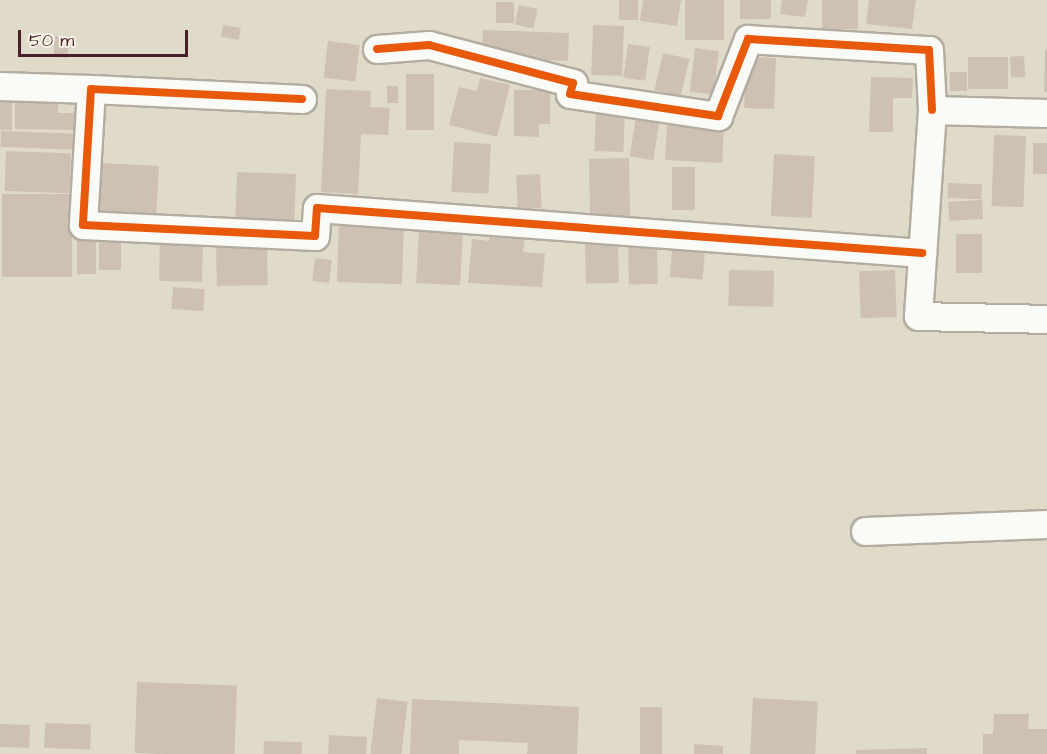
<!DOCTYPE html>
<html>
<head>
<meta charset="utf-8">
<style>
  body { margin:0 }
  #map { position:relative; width:1047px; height:754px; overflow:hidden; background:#e0dbc8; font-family:"Architects Daughter",sans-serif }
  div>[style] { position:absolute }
  .building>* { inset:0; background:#cec1b3; transform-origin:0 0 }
  .roads { filter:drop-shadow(2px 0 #b3aca0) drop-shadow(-2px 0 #b3aca0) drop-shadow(0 2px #b3aca0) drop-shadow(0 -2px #b3aca0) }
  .street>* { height:27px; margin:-13.5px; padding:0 13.5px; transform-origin:13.5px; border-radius:13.5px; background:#fafaf7 }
  .cycleway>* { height:8px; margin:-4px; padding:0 4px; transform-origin:4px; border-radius:4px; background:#e8590c }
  span { translate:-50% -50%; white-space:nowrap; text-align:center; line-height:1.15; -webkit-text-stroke:6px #f7f3e8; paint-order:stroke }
  .scale { position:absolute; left:18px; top:30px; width:170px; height:27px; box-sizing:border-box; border:3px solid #4a1f2b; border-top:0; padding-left:8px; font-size:18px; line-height:21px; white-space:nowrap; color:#4a1f2b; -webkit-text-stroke:4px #f7f3e8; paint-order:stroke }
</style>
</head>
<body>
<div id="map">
  <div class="building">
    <i style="left:619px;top:0;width:19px;height:20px"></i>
    <i style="clip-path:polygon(643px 0,681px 0,677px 26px,640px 21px)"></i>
    <i style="left:685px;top:0;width:39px;height:40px"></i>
    <i style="left:740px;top:0;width:31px;height:19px"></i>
    <i style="clip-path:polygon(782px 0,808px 0,805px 17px,780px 14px)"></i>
    <i style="left:822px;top:0;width:36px;height:29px"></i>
    <i style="clip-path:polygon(869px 0,916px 0,912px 29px,866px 24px)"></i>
    <i style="left:496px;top:2px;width:18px;height:21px"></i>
    <i style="left:519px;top:5px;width:19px;height:20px;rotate:12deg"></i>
    <i style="left:223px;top:25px;width:18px;height:12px;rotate:9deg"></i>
    <i style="left:593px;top:25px;width:31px;height:50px;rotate:2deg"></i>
    <i style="left:483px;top:30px;width:86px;height:28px;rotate:2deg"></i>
    <i style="left:55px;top:36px;width:14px;height:21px;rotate:4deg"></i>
    <i style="left:328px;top:41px;width:32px;height:37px;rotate:7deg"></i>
    <i style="left:628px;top:44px;width:22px;height:34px;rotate:8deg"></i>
    <i style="left:695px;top:48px;width:24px;height:44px;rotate:7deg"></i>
    <i style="clip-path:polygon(1045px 50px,1047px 50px,1047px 92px,1044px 92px)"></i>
    <i style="left:663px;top:53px;width:27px;height:38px;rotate:13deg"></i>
    <i style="left:1024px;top:56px;width:21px;height:14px;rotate:87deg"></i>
    <i style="left:746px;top:57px;width:30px;height:51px;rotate:2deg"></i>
    <i style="left:1008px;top:57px;width:32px;height:40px;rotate:90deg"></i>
    <i style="left:950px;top:72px;width:17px;height:19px"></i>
    <i style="left:406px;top:74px;width:28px;height:56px"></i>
    <i style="clip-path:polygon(871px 77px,913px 78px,912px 98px,893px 98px,893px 132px,869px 132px)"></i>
    <i style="clip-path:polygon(480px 78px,510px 85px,497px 137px,449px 125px,459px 87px,477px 91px)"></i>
    <i style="left:387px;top:86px;width:11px;height:17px"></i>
    <i style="clip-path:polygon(326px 89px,371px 91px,370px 107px,390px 108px,388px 135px,361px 134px,358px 194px,321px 192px)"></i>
    <i style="clip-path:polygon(514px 90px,550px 90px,550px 124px,539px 124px,539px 137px,514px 136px)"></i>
    <i style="left:0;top:93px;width:12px;height:37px"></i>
    <i style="clip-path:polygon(15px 93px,59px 94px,58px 113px,78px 113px,78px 130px,15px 129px)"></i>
    <i style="left:596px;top:107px;width:29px;height:44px;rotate:2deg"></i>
    <i style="left:637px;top:110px;width:24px;height:47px;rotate:9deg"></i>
    <i style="left:667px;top:124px;width:57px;height:36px;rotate:3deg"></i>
    <i style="left:1px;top:131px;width:76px;height:16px;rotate:2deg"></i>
    <i style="left:994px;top:135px;width:32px;height:71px;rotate:2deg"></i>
    <i style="left:454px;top:142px;width:37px;height:50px;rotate:3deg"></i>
    <i style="left:1033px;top:143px;width:14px;height:31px"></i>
    <i style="left:6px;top:151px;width:65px;height:40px;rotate:2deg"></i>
    <i style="left:774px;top:154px;width:41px;height:62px;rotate:3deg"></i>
    <i style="left:629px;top:158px;width:58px;height:40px;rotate:89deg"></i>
    <i style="left:101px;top:163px;width:58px;height:54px;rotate:3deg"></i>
    <i style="left:672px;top:167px;width:23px;height:43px"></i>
    <i style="left:237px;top:172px;width:59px;height:47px;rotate:2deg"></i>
    <i style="left:540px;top:174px;width:34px;height:24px;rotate:87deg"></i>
    <i style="left:948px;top:183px;width:34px;height:15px;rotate:2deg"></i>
    <i style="left:2px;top:194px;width:70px;height:83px"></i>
    <i style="left:982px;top:200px;width:19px;height:34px;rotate:87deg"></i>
    <i style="left:339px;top:222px;width:65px;height:60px;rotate:2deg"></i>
    <i style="left:419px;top:229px;width:44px;height:54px;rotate:3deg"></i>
    <i style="clip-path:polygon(490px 230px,525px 233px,523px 252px,545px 254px,542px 287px,468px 283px,472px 239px,489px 241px)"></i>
    <i style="left:160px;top:232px;width:43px;height:49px;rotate:1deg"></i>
    <i style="left:956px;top:234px;width:26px;height:39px"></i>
    <i style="left:77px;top:237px;width:19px;height:37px"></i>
    <i style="left:99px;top:238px;width:22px;height:32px"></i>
    <i style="left:618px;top:238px;width:45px;height:33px;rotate:89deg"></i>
    <i style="left:673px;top:238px;width:33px;height:39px;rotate:5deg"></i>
    <i style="left:267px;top:241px;width:44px;height:51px;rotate:89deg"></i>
    <i style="left:657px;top:242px;width:42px;height:29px;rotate:89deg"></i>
    <i style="left:315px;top:258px;width:17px;height:23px;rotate:7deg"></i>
    <i style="left:729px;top:270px;width:45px;height:36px;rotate:1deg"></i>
    <i style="left:895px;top:270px;width:47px;height:36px;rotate:88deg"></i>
    <i style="left:173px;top:287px;width:32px;height:22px;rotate:4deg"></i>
    <i style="left:137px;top:682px;width:100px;height:71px;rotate:2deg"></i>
    <i style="left:377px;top:698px;width:31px;height:56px;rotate:7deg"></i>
    <i style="left:753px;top:698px;width:65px;height:56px;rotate:3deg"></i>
    <i style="clip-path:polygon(412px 699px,579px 707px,577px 754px,527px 754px,528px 743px,459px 740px,459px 754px,410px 754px)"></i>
    <i style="left:640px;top:707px;width:22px;height:47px"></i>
    <i style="clip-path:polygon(994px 714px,1029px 714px,1028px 729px,1047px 729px,1047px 754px,983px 754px,983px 734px,993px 734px)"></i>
    <i style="left:45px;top:723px;width:46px;height:25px;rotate:2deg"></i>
    <i style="left:0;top:724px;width:30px;height:23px;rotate:2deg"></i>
    <i style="left:329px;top:735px;width:38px;height:19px;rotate:3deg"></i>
    <i style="left:264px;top:741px;width:38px;height:13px;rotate:2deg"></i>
    <i style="clip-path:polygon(694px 744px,723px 746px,723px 754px,694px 754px)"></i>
    <i style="clip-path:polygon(927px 748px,927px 754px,856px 754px,856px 750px)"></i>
  </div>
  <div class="roads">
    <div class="street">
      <i style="left:377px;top:49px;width:52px;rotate:-4.4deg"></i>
      <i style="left:429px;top:45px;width:149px;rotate:14.8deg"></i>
      <i style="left:573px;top:83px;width:11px;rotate:105deg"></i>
      <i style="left:570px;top:94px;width:150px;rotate:8.5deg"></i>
      <i style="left:718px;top:116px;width:83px;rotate:-68.7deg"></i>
      <i style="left:748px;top:39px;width:181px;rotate:3.5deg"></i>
      <i style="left:929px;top:50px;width:60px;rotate:87.1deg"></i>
      <i style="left:0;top:86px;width:91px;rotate:1.9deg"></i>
      <i style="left:302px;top:99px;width:211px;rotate:-177.3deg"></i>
      <i style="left:91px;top:89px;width:136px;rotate:93.4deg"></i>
      <i style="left:83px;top:225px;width:232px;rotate:2.7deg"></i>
      <i style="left:315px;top:236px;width:28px;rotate:-86deg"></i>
      <i style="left:317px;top:208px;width:607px;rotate:4.25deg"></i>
      <i style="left:1047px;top:113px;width:115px;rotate:-178.5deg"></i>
      <i style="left:932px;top:110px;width:206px;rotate:93.9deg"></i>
      <i style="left:918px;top:316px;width:129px;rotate:1.3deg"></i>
      <i style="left:865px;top:531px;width:182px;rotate:-2.2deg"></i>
    </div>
  </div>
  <div class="cycleway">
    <i style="left:377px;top:49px;width:52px;rotate:-4.4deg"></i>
    <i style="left:429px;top:45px;width:149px;rotate:14.8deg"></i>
    <i style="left:573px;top:83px;width:11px;rotate:105deg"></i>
    <i style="left:570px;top:94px;width:150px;rotate:8.5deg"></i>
    <i style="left:718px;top:116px;width:83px;rotate:-68.7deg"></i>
    <i style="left:748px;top:39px;width:181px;rotate:3.5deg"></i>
    <i style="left:929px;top:50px;width:60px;rotate:87.1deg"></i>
    <i style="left:302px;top:99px;width:211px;rotate:-177.3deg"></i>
    <i style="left:91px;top:89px;width:136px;rotate:93.4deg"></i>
    <i style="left:83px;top:225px;width:232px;rotate:2.7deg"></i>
    <i style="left:315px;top:236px;width:28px;rotate:-86deg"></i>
    <i style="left:317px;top:208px;width:607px;rotate:4.25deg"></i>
  </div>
  <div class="scale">50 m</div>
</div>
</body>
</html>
